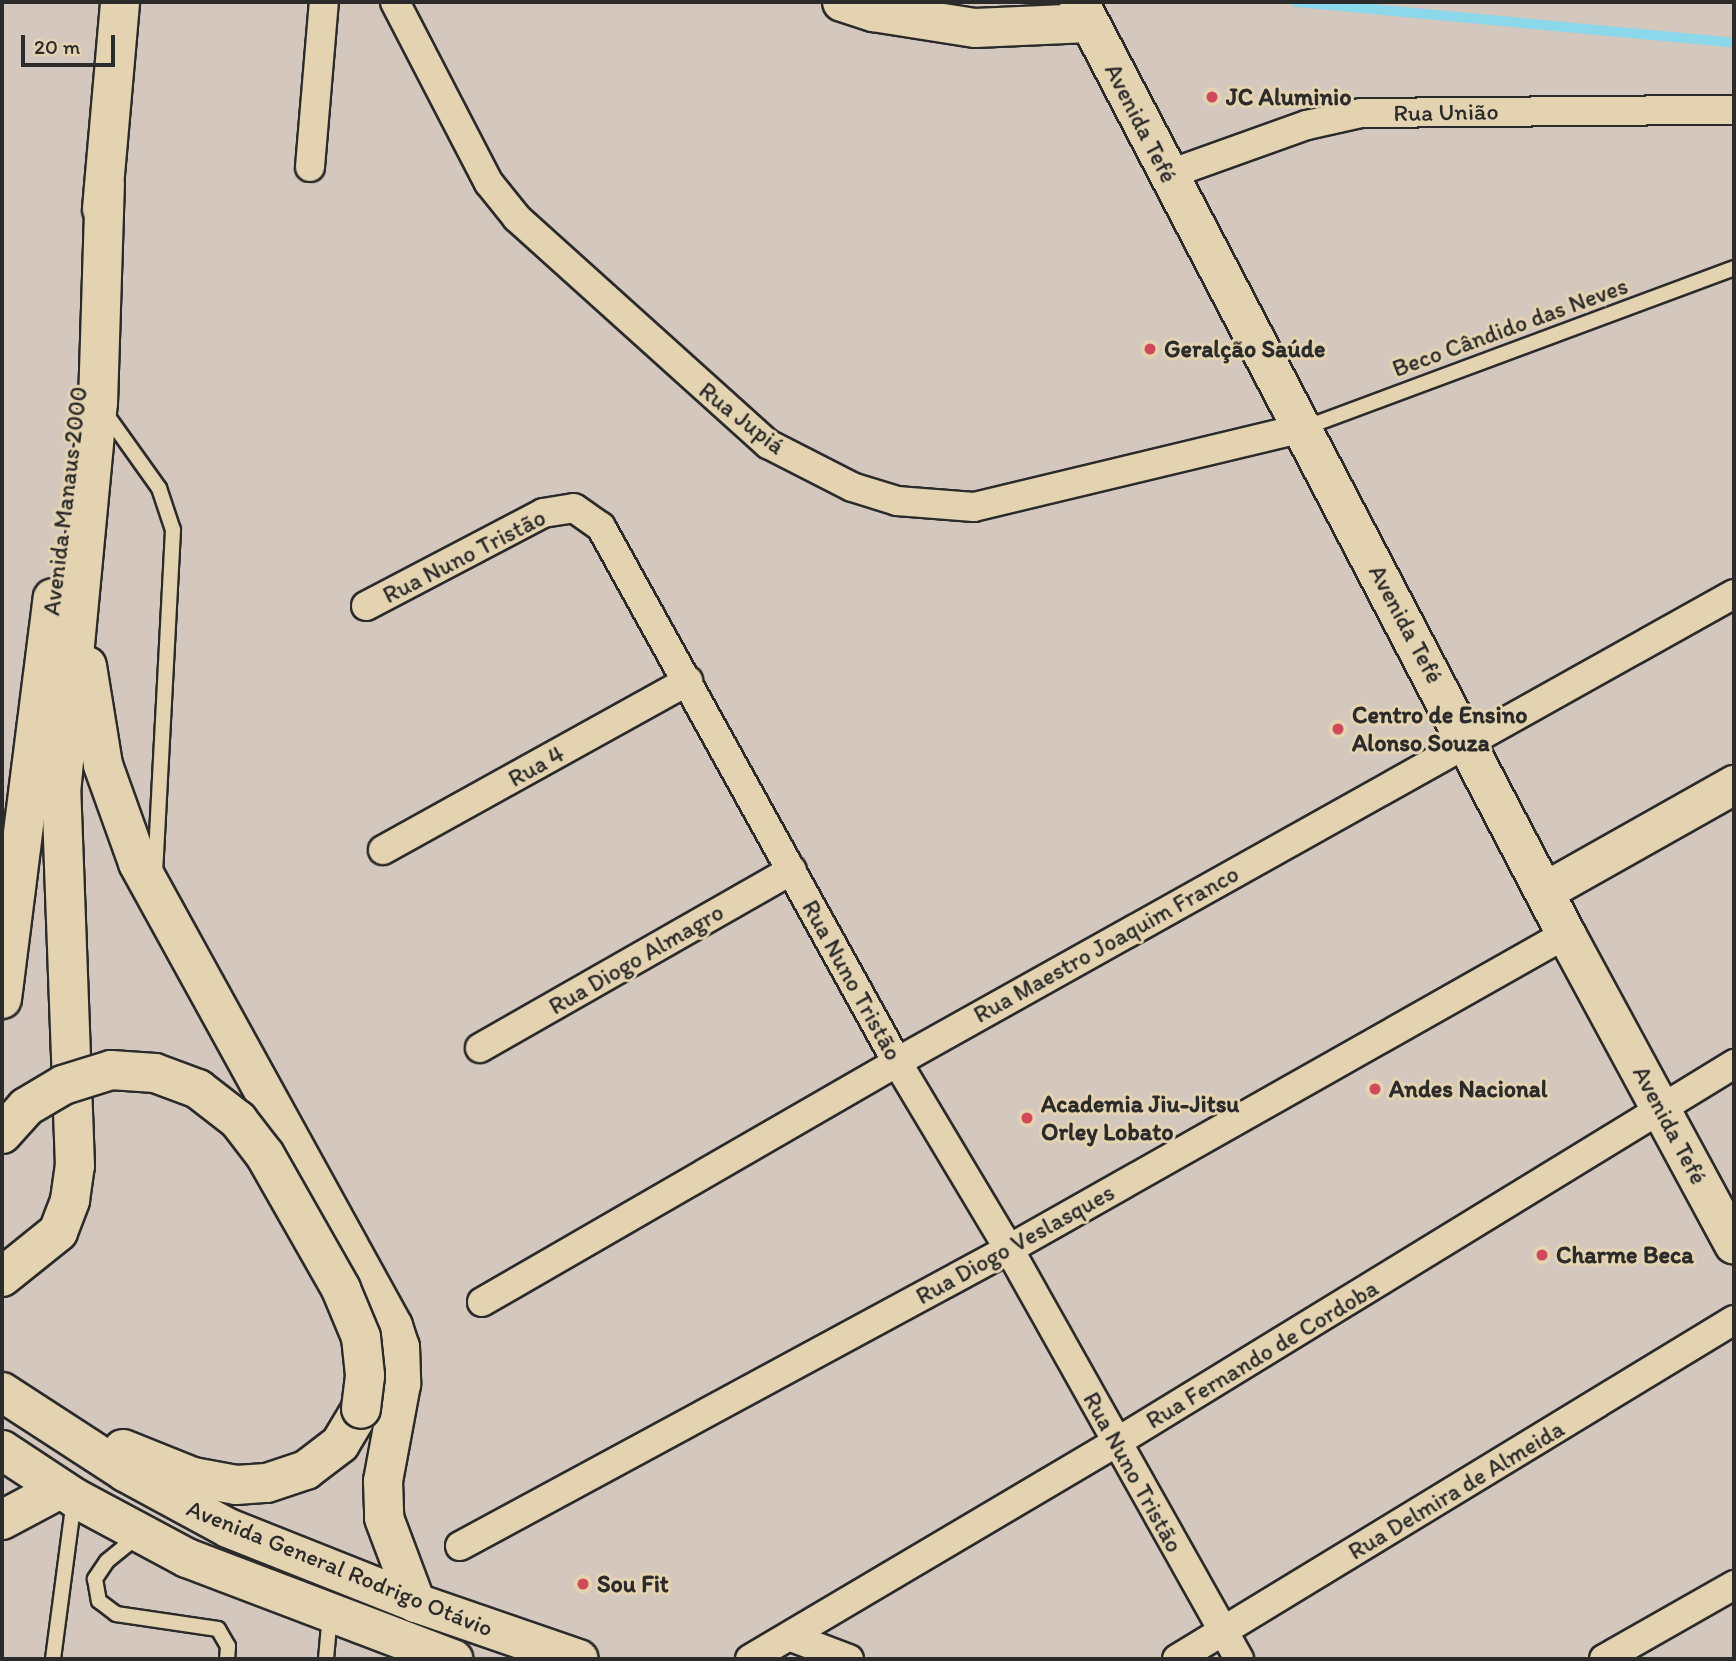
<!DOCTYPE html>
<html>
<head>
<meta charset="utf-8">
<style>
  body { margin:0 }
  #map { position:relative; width:1736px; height:1661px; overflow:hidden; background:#d3c7be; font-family:Itim,sans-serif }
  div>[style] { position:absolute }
  .stream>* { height:10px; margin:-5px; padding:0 5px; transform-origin:5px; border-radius:5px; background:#8ad8ea }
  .roads { filter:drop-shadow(2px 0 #2b2b2b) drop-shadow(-2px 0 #2b2b2b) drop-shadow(0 2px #2b2b2b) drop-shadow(0 -2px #2b2b2b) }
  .lane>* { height:14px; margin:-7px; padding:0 7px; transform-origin:7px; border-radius:7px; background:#e4d3b0 }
  .street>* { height:28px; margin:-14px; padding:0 14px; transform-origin:14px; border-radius:14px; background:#e4d3b0 }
  .secondary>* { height:38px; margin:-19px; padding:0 19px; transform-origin:19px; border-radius:19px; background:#e4d3b0 }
  .bridges { filter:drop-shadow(2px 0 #2b2b2b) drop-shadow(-2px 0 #2b2b2b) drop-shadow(0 2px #2b2b2b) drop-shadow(0 -2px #2b2b2b) }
  .secondary-bridge>* { height:38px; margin:-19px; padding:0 19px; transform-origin:19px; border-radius:19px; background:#e4d3b0 }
  .dots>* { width:19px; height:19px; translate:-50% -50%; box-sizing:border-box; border:4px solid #e4d3b0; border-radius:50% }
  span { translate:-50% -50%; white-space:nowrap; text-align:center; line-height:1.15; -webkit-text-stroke:6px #e4d3b0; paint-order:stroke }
  .poi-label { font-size:24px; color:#2b2b2b; font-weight:700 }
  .left { translate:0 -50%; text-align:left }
  .street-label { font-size:24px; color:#2b2b2b }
  .frame { position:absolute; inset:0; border:4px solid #2b2b2b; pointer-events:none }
  .scale { position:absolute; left:21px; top:35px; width:94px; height:32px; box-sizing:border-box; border:4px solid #2b2b2b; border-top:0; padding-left:9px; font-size:21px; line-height:24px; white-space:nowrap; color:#2b2b2b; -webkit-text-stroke:5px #e4d3b0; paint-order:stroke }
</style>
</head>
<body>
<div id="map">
  <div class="stream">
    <i style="left:1296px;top:2px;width:440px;rotate:5.3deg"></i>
  </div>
  <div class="roads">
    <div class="lane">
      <i style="left:104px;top:411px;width:95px;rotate:54.5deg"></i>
      <i style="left:159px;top:488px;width:44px;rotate:71.6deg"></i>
      <i style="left:173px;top:530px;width:344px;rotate:93deg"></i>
      <i style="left:1304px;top:428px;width:459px;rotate:-20.4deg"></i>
      <i style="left:139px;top:1535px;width:41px;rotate:140.9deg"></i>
      <i style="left:107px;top:1561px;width:22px;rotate:124deg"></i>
      <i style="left:95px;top:1579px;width:22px;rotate:80deg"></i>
      <i style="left:99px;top:1601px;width:21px;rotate:37deg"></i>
      <i style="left:116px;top:1614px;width:103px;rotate:8.4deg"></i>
      <i style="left:218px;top:1629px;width:20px;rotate:60deg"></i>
      <i style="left:228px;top:1646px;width:13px;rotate:94deg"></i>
      <i style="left:53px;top:1659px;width:161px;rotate:-82.5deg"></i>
      <i style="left:326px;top:1659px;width:45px;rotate:-84.9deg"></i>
    </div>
    <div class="street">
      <i style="left:395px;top:2px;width:204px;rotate:62.6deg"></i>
      <i style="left:489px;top:183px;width:45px;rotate:51.3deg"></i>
      <i style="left:517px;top:218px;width:338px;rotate:42deg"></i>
      <i style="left:768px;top:444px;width:94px;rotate:27.1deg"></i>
      <i style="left:852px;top:487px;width:47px;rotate:17.3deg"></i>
      <i style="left:897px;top:501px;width:77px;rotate:4.5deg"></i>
      <i style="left:974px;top:507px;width:337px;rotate:-13.5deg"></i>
      <i style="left:310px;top:167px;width:166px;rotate:-85.2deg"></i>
      <i style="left:1167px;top:175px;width:149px;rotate:-19.7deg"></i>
      <i style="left:1307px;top:125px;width:55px;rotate:-12.5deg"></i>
      <i style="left:1361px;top:113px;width:373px;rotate:-0.5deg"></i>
      <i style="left:366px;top:606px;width:200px;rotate:-27.7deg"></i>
      <i style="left:543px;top:513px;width:31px;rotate:-9deg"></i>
      <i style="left:574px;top:508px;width:33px;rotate:35deg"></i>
      <i style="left:601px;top:527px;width:611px;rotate:61.05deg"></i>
      <i style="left:897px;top:1062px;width:218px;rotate:59.1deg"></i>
      <i style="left:1009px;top:1249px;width:470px;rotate:60.7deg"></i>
      <i style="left:383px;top:850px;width:349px;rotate:-29deg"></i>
      <i style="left:480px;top:1048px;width:359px;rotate:-29.7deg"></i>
      <i style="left:482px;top:1302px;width:479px;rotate:-30deg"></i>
      <i style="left:897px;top:1062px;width:959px;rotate:-29.21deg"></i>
      <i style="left:460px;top:1546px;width:624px;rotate:-28.41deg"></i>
      <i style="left:1009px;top:1249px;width:640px;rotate:-29.49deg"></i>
      <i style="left:791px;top:1637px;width:62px;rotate:20.8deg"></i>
      <i style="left:750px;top:1659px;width:426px;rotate:-30.6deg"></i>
      <i style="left:1117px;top:1442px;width:724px;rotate:-31.49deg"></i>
      <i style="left:1177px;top:1659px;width:652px;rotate:-31.33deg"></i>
      <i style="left:1604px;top:1659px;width:150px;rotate:-29.6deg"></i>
    </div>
    <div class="secondary">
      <i style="left:842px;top:2px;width:33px;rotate:18deg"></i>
      <i style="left:873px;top:12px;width:103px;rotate:8.9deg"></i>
      <i style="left:975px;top:28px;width:114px;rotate:-2.5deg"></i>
      <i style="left:1079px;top:2px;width:1052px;rotate:62.41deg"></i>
      <i style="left:1566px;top:934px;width:353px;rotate:61.6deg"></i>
      <i style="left:102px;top:209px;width:208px;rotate:-85deg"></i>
      <i style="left:87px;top:666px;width:100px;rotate:80.8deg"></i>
      <i style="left:103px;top:765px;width:104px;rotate:70.3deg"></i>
      <i style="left:138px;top:863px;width:529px;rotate:61.16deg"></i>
      <i style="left:393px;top:1326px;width:22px;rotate:72deg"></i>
      <i style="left:400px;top:1347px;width:37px;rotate:88deg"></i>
      <i style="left:401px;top:1384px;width:99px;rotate:100.5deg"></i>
      <i style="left:383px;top:1481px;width:37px;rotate:88deg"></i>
      <i style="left:384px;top:1518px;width:91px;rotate:69.4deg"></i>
      <i style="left:1546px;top:891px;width:216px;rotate:-29.4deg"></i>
      <i style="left:2px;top:999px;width:404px;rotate:-82.8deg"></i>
      <i style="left:2px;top:1277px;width:72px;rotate:-38.8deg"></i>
      <i style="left:58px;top:1232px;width:34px;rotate:-69deg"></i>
      <i style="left:70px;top:1200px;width:34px;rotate:-82deg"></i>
      <i style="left:75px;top:1166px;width:373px;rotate:-92.1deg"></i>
      <i style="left:61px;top:793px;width:392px;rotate:-84.6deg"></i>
      <i style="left:98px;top:403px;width:219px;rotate:-88.2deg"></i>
      <i style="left:2px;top:1392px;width:147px;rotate:33deg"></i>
      <i style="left:125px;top:1472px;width:117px;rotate:28.5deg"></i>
      <i style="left:228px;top:1528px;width:202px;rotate:21.7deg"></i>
      <i style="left:416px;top:1603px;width:172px;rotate:19deg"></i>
      <i style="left:123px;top:1449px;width:75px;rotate:21.8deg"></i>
      <i style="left:193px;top:1477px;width:44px;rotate:10.5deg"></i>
      <i style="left:236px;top:1485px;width:31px;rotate:-4deg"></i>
      <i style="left:267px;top:1483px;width:41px;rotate:-18.4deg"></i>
      <i style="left:306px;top:1470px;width:43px;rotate:-37.4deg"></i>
      <i style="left:340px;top:1444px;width:41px;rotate:-59deg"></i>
      <i style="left:2px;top:1450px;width:87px;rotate:33.3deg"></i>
      <i style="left:75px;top:1498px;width:127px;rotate:28.2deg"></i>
      <i style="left:187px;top:1558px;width:285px;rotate:20.8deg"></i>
      <i style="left:2px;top:1520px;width:66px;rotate:-28.1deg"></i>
    </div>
  </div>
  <div class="bridges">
    <div class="secondary-bridge">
      <i style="left:2px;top:1134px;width:36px;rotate:-48deg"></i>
      <i style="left:26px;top:1107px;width:43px;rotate:-30.7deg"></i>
      <i style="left:63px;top:1085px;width:50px;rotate:-17.4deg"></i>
      <i style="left:111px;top:1070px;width:44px;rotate:3.9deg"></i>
      <i style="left:155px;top:1073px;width:46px;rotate:20.4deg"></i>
      <i style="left:198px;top:1089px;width:51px;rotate:37.8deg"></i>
      <i style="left:238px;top:1120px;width:44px;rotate:52.4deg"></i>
      <i style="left:265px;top:1155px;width:154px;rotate:60.4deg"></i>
      <i style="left:341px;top:1289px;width:52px;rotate:67.4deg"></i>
      <i style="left:361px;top:1337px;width:39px;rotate:84deg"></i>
      <i style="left:365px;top:1376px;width:33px;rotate:97deg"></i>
    </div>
  </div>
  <div class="dots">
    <i style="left:1212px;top:97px;background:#d1495b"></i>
    <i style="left:1150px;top:349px;background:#d1495b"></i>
    <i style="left:1338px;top:729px;background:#d1495b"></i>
    <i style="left:1375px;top:1089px;background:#d1495b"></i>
    <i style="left:1027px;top:1118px;background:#d1495b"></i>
    <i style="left:1542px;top:1255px;background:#d1495b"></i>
    <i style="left:583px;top:1584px;background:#d1495b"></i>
  </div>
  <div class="poi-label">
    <span class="left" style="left:1226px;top:97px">JC Aluminio</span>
    <span class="left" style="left:1164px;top:349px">Geralção Saúde</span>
    <span class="left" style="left:1352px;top:729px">Centro de Ensino<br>Alonso Souza</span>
    <span class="left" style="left:1389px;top:1089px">Andes Nacional</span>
    <span class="left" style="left:1041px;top:1118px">Academia Jiu-Jitsu<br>Orley Lobato</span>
    <span class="left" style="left:1556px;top:1255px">Charme Beca</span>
    <span class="left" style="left:597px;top:1584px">Sou Fit</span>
  </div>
  <div class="street-label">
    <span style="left:1446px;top:112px;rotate:-1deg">Rua União</span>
    <span style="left:1141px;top:123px;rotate:63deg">Avenida Tefé</span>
    <span style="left:1510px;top:327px;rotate:-20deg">Beco Cândido das Neves</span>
    <span style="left:742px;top:418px;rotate:38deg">Rua Jupiá</span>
    <span style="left:65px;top:501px;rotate:-83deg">Avenida Manaus 2000</span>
    <span style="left:464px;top:556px;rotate:-27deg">Rua Nuno Tristão</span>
    <span style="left:1406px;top:624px;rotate:62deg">Avenida Tefé</span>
    <span style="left:536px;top:766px;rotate:-29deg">Rua 4</span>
    <span style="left:1106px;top:944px;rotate:-29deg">Rua Maestro Joaquim Franco</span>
    <span style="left:636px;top:959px;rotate:-30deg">Rua Diogo Almagro</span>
    <span style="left:852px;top:980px;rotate:61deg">Rua Nuno Tristão</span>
    <span style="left:1670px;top:1125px;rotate:62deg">Avenida Tefé</span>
    <span style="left:1015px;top:1244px;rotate:-29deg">Rua Diogo Veslasques</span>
    <span style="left:1262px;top:1354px;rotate:-31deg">Rua Fernando de Cordoba</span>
    <span style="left:1133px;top:1472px;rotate:61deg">Rua Nuno Tristão</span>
    <span style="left:1456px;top:1490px;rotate:-31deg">Rua Delmira de Almeida</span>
    <span style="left:340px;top:1568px;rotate:22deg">Avenida General Rodrigo Otávio</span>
  </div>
  <div class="frame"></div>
  <div class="scale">20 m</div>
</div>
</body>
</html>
